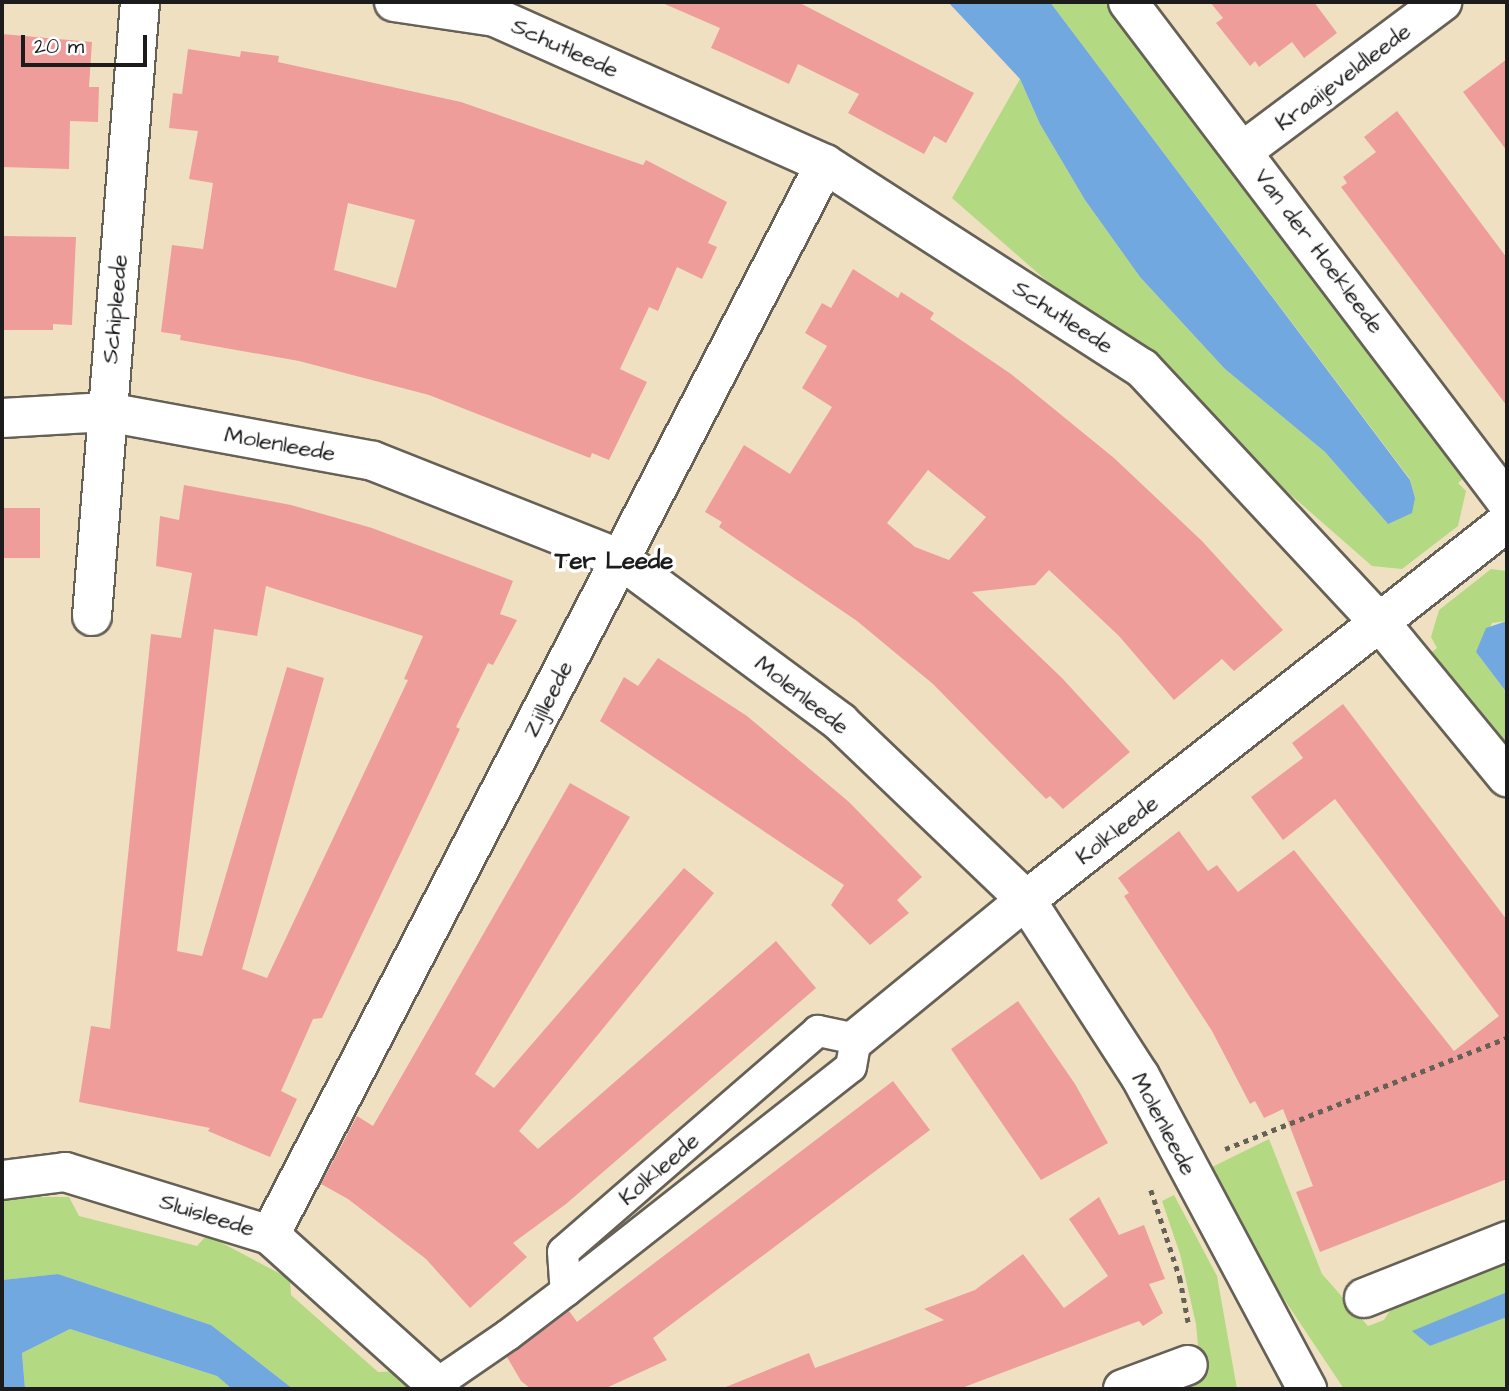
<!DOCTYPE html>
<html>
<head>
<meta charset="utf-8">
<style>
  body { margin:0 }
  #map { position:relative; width:1509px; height:1391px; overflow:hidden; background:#efe0c2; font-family:"Architects Daughter",sans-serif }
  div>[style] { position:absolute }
  .green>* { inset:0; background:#b3d982 }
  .water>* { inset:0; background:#70a8df }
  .building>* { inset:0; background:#ef9d9b; transform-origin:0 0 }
  .path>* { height:4.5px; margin-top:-2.25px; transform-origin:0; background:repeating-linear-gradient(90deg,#666156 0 5px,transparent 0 10px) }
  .roads { filter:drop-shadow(2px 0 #666156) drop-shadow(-2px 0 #666156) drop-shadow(0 2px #666156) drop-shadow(0 -2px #666156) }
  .pedestrian>* { height:30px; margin:-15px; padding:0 15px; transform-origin:15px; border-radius:15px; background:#fff }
  .minor>* { height:38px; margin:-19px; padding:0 19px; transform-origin:19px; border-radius:19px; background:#fff }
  span { translate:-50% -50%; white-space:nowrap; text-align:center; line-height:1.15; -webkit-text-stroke:7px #fff; paint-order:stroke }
  .street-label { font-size:23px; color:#1c1c1c }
  .neighbourhood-label { font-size:24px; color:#1c1c1c; font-weight:700 }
  .frame { position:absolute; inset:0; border:4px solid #1c1c1c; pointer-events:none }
  .scale { position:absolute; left:21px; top:35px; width:126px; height:32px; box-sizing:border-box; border:4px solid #1c1c1c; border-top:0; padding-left:9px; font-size:21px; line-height:24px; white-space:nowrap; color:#1c1c1c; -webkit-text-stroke:5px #fff; paint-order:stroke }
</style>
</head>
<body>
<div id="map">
  <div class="green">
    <i style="clip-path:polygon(1050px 2px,1110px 2px,1468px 475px,1458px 483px,1466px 491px,1458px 526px,1402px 569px,1372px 566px,952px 198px,1020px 79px,1040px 124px,1085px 200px,1140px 277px,1225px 369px,1325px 452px,1387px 523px,1415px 498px,1410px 479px)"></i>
    <i style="clip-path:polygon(1491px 569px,1507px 571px,1507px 621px,1492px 623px,1476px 652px,1507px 693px,1507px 755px,1428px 655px,1437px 648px,1431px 637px,1439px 610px)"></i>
    <i style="clip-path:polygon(1269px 1139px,1322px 1274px,1368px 1326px,1384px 1320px,1395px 1303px,1507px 1259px,1507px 1292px,1413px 1331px,1430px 1346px,1507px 1317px,1507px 1389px,1344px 1389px,1266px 1272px,1210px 1168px)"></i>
    <i style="clip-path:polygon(1174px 1195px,1217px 1276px,1237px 1389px,1173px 1389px,1201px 1379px,1196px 1324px,1180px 1254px,1162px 1201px)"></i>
    <i style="clip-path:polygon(2px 1197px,69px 1197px,79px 1216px,197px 1246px,207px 1235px,290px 1279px,291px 1295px,378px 1372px,401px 1371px,413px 1389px,293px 1389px,211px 1325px,58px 1274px,2px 1280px)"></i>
    <i style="clip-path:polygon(70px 1329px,217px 1376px,232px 1389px,25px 1389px,22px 1353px)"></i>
  </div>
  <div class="water">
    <i style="clip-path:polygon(948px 2px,1050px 2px,1410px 480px,1415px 498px,1412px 513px,1388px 524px,1325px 452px,1225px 369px,1140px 277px,1085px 200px,1040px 124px,1020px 79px)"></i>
    <i style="clip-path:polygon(1507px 621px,1507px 693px,1476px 652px,1486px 628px)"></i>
    <i style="clip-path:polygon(58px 1274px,211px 1325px,293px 1389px,232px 1389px,217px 1376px,70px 1329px,22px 1353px,25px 1389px,2px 1389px,2px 1280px)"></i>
    <i style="clip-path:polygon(1507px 1292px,1507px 1317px,1430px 1346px,1412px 1331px)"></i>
  </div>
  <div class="building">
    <i style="clip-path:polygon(660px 2px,798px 2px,974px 93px,946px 143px,934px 136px,924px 154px,848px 113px,859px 94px,798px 64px,789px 84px,725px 54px,711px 48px,720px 28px)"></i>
    <i style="clip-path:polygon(1210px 2px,1314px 2px,1337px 33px,1304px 58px,1292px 42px,1259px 67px,1255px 61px,1250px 66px,1216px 23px,1223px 18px)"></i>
    <i style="clip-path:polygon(2px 34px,92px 42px,89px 87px,99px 87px,98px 122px,70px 121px,69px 169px,2px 167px)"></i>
    <i style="clip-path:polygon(evenodd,188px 49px,240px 57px,241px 51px,279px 56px,278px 62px,461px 102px,643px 165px,646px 160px,727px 202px,708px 243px,717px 247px,702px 279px,677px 267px,658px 311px,649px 307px,620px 369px,647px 382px,609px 460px,592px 453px,590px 458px,429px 395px,299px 361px,180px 340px,181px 335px,161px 332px,172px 245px,203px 249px,213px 183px,189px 179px,198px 131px,169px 128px,173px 93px,182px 94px,188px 49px,348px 203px,415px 220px,396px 288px,334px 270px,348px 203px)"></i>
    <i style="clip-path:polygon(1507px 59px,1507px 151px,1463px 92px)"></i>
    <i style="clip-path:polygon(1397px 111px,1507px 258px,1507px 406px,1341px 187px,1347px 183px,1343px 177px,1376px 152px,1364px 137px)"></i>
    <i style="clip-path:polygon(2px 236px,76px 237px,72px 325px,53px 324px,53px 330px,2px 330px)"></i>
    <i style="clip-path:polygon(evenodd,853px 269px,898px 298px,901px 292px,934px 313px,930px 319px,1011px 374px,1114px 458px,1202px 541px,1283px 630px,1234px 671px,1222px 659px,1174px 700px,1119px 636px,1049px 570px,1035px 585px,972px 592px,1062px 678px,1130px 752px,1063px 809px,1050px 796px,1046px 799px,933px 684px,857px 621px,719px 527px,722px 522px,705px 512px,744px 445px,790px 474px,832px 407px,802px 388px,827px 346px,805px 333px,822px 303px,831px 308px,853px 269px,928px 470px,986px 517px,949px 560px,915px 547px,887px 523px,928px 470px)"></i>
    <i style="clip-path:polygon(evenodd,184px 485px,291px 505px,372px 528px,513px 581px,500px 614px,517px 620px,493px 665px,488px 663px,456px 727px,460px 729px,322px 1018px,313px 1019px,281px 1091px,297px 1099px,270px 1157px,208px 1131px,210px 1128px,79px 1102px,91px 1026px,110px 1029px,151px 634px,181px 638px,192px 573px,156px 566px,160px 516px,179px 520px,184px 485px,266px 586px,423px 636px,404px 679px,408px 680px,267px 978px,242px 969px,324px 678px,287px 667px,202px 956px,177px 951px,214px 629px,257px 636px,266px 586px)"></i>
    <i style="left:2px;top:508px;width:38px;height:50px"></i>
    <i style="clip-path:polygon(658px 658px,747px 716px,849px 802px,922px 877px,897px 900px,909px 913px,870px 945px,831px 905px,844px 885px,600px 721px,624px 677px,638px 686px)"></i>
    <i style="clip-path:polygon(1343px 704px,1507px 920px,1507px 1179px,1320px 1252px,1296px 1192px,1313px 1186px,1283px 1109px,1264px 1118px,1255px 1101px,1250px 1104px,1212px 1031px,1124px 896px,1129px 893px,1118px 878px,1179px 831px,1208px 871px,1217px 865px,1238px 892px,1294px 850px,1454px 1051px,1499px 1016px,1335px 799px,1283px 840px,1251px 797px,1303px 758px,1292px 743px)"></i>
    <i style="clip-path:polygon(570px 783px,630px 817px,475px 1074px,494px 1088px,684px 868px,714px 893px,519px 1131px,538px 1149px,776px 941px,816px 988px,566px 1204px,513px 1243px,527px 1257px,470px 1308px,426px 1259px,348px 1199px,321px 1184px,357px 1116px,373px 1126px)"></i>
    <i style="clip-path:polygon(1018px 1001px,1075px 1084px,1108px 1143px,1041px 1180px,951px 1049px)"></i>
    <i style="clip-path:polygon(893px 1081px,930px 1130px,653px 1338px,667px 1360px,604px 1389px,531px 1389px,521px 1381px,507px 1357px,569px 1311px,577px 1322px)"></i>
    <i style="clip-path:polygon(1099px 1197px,1119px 1235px,1144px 1225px,1165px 1279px,1149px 1284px,1163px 1313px,1143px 1326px,1139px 1321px,959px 1389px,721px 1389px,809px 1353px,815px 1368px,944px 1320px,924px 1309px,975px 1290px,1023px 1254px,1064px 1308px,1108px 1276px,1069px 1219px)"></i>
  </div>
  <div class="path">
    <i style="left:1225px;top:1149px;width:303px;rotate:-21.5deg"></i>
    <i style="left:1151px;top:1190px;width:93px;rotate:71.8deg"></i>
    <i style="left:1180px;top:1278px;width:49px;rotate:79.4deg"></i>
  </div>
  <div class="roads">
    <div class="pedestrian">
      <i style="left:438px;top:1383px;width:85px;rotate:-34.4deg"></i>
      <i style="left:508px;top:1335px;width:73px;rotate:-37.2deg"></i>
      <i style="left:566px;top:1291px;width:362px;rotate:-38.2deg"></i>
      <i style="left:851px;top:1067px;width:28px;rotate:-80deg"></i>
      <i style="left:856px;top:1039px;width:39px;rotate:-168deg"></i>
      <i style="left:818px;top:1031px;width:337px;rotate:139.1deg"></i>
      <i style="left:563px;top:1252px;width:39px;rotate:86deg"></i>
    </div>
    <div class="minor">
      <i style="left:394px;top:2px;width:102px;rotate:8.4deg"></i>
      <i style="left:495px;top:17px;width:361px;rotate:24deg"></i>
      <i style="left:825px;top:164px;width:377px;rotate:32.8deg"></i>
      <i style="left:1142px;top:368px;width:352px;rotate:47deg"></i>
      <i style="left:1382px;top:625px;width:197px;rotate:50.6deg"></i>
      <i style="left:1128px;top:2px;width:627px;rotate:52.84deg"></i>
      <i style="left:1243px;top:151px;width:249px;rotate:-36.8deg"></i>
      <i style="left:2px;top:418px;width:105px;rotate:-3.3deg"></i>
      <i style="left:107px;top:412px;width:270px;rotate:10.4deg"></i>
      <i style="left:373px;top:461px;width:266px;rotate:21.6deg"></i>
      <i style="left:620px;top:559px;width:274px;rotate:36.5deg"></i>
      <i style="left:840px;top:722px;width:257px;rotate:43.7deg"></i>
      <i style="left:1026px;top:900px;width:210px;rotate:57.1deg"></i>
      <i style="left:1140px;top:1076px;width:355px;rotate:61.9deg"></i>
      <i style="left:92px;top:616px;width:616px;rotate:-85.53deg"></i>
      <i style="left:856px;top:1039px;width:220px;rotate:-39.3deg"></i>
      <i style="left:1026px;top:900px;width:612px;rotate:-38.16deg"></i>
      <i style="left:2px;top:1180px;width:64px;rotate:-7.2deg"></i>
      <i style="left:65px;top:1172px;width:214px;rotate:17.1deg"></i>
      <i style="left:270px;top:1235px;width:230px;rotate:42deg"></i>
      <i style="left:270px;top:1235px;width:1206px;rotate:-62.61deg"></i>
      <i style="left:1364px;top:1298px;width:154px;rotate:-21.7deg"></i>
      <i style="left:1123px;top:1389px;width:69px;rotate:-20.3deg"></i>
    </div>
  </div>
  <div class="street-label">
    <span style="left:565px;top:48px;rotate:24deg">Schutleede</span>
    <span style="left:1343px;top:77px;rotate:-37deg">Kraaijeveldleede</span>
    <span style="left:1319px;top:251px;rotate:53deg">Van der Hoekleede</span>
    <span style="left:115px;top:309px;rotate:-85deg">Schipleede</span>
    <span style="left:1063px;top:317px;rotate:33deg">Schutleede</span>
    <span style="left:280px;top:444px;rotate:10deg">Molenleede</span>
    <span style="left:802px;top:695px;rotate:38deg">Molenleede</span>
    <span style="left:548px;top:699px;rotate:-63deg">Zijlleede</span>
    <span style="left:1117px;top:830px;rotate:-38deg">Kolkleede</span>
    <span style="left:1164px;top:1124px;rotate:62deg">Molenleede</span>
    <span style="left:659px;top:1169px;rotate:-41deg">Kolkleede</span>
    <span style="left:207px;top:1215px;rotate:17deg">Sluisleede</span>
  </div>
  <div class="neighbourhood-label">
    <span style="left:614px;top:562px">Ter Leede</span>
  </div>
  <div class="frame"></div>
  <div class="scale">20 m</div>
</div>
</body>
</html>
